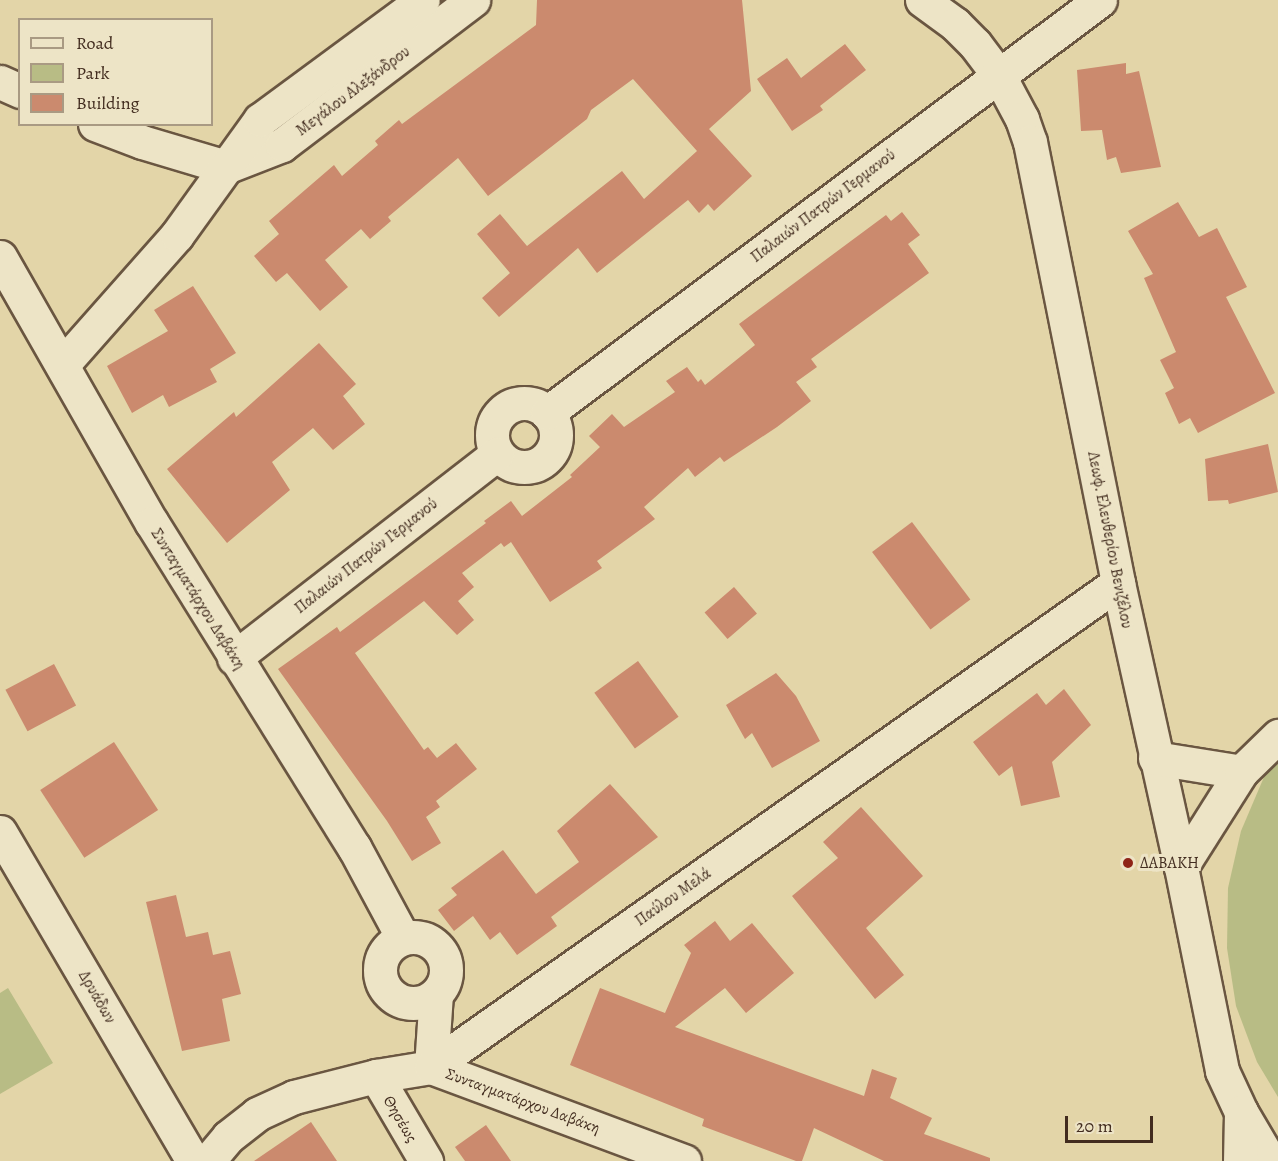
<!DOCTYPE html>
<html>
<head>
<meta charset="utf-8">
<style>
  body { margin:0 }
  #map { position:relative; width:1278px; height:1161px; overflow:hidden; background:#e3d5a8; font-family:Alegreya,serif }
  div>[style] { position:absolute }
  .green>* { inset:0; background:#b8bc85 }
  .building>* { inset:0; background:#cb8a6e; transform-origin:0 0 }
  .roads { filter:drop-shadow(2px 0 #6a5641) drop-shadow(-2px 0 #6a5641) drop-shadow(0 2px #6a5641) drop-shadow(0 -2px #6a5641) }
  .minor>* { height:33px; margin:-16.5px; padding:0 16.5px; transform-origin:16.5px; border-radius:16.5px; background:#ede4c6 }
  .minor>.ring { margin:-16.5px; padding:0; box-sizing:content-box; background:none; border:33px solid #ede4c6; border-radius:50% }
  .dots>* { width:16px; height:16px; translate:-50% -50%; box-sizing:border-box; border:3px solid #ede4c6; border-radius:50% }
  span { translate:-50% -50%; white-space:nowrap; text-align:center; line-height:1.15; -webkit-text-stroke:6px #ede4c6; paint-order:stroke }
  .street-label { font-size:16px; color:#422c1f }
  .poi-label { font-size:16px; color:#422c1f }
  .left { translate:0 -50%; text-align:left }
  .legend { position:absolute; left:18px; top:18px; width:195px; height:108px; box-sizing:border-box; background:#ede4c6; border:2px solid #a99a83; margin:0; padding:8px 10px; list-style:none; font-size:18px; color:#422c1f }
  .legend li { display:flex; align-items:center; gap:12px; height:30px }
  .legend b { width:30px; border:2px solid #a99a83 }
  .scale { position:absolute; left:1065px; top:1116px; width:88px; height:27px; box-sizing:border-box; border:3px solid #422c1f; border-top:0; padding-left:8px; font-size:18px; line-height:21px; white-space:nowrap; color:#422c1f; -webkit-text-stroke:4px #ede4c6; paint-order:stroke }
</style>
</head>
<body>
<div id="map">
  <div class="green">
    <i style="clip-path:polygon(1278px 757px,1278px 1097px,1257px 1062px,1236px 1006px,1227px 948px,1228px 888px,1241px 831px,1264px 777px)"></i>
    <i style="clip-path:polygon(8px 988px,53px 1063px,0 1094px,0 993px)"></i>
  </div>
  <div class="building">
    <i style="clip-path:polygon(537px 0,742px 0,751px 91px,709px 129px,752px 176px,714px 211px,708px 204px,699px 213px,688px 200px,597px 273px,578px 248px,499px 317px,482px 298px,510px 273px,477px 234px,500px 214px,527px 246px,622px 171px,644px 199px,697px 151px,633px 79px,591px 110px,587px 119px,488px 196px,458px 158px,388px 217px,391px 221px,370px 239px,361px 229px,325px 260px,348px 287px,320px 311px,287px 273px,276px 282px,254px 256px,279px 234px,269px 221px,334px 165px,342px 176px,378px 145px,375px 141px,399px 120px,402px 124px,536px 25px)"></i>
    <i style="clip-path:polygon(845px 44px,866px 70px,820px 106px,823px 110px,792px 131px,757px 79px,787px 58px,801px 78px)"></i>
    <i style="clip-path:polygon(1126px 63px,1126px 74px,1139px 71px,1161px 167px,1121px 173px,1116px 157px,1107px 160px,1102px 130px,1081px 131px,1077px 70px)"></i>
    <i style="clip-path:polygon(1178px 202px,1199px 237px,1217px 228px,1247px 287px,1226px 297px,1275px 393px,1198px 433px,1190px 418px,1179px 424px,1165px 393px,1174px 388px,1160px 360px,1176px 352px,1144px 278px,1153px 274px,1128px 231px)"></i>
    <i style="clip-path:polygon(902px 212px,920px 235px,908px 244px,929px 273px,811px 359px,817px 367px,796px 382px,811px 401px,777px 427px,724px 462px,720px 457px,695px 477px,688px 468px,644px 507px,655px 519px,597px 561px,602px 568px,550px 602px,511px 542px,504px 547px,501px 543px,462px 573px,474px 587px,458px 601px,474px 620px,457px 635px,424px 601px,355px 653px,424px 750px,428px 747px,437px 758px,456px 743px,477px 769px,436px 801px,440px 807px,426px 817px,441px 843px,412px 861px,387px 821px,278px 669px,337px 627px,340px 632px,486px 523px,484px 521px,511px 501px,522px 516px,572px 477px,570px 475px,600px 447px,589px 436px,612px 414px,624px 427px,675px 392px,666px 381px,687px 367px,698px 382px,701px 379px,705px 385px,755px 345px,739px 324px,886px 215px,891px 221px)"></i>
    <i style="clip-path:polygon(193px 286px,236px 353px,210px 369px,217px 382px,169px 407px,163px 395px,132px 413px,107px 366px,168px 331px,154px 310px)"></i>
    <i style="clip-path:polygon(319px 343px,356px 384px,343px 396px,365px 424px,333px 450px,313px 428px,272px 462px,290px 490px,227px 543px,167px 469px,234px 412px,236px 417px)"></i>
    <i style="clip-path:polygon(1268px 444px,1278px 492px,1229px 504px,1228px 500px,1208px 501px,1205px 459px)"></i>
    <i style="left:912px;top:522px;width:97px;height:50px;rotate:53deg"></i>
    <i style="left:734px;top:587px;width:35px;height:39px;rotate:49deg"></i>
    <i style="left:638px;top:661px;width:69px;height:54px;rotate:54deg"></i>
    <i style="left:54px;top:664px;width:47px;height:55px;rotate:62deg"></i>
    <i style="clip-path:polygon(776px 673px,796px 696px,820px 741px,772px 768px,752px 733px,745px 739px,726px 705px)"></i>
    <i style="clip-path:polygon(1064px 689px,1091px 725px,1052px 762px,1060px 797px,1021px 806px,1012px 766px,999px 776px,973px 742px,1037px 693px,1046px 705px)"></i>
    <i style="left:114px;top:742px;width:81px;height:88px;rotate:57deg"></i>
    <i style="clip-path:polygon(610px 784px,658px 837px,551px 917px,557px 926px,517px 955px,500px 932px,490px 940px,473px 916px,454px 931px,438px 910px,457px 895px,451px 888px,503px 850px,536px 894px,579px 862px,557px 831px)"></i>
    <i style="clip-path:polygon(861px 807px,923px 876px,866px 928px,904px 975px,875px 999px,792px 896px,838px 858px,823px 842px)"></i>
    <i style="clip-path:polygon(176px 895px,186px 937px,208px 932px,213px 955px,230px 951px,241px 994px,222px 999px,230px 1041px,182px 1051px,146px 902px)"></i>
    <i style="clip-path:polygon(715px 921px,730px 941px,752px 923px,794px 973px,746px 1013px,725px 988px,675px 1027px,864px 1096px,872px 1069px,897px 1078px,890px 1098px,932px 1118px,924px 1134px,990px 1158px,990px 1161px,884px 1161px,814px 1128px,802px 1161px,796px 1161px,702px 1126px,704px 1119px,570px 1065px,600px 988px,665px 1013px,691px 953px,684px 945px)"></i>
    <i style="clip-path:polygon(311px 1122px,337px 1161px,254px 1161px)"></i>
    <i style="clip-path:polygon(486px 1125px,511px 1161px,465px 1161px,455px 1147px)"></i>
  </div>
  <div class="roads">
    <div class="minor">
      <i style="left:922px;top:0;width:41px;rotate:36deg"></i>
      <i style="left:955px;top:24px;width:28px;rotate:45deg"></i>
      <i style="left:975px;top:44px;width:38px;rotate:53deg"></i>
      <i style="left:998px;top:74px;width:51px;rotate:61.9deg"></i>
      <i style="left:1022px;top:119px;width:24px;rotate:71deg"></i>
      <i style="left:1030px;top:142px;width:450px;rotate:78.7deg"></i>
      <i style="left:1118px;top:583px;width:291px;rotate:77.5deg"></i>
      <i style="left:1181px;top:867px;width:208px;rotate:78.6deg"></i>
      <i style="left:1222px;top:1071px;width:45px;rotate:65.1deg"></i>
      <i style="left:1241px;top:1112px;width:57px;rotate:59.4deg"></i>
      <i style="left:0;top:82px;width:22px;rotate:24deg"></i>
      <i style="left:95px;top:124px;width:50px;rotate:21deg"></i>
      <i style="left:142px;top:142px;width:88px;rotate:16.6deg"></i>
      <i style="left:226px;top:167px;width:60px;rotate:-21.4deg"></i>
      <i style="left:282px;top:145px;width:240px;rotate:-37.2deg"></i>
      <i style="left:0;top:257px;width:306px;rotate:60.3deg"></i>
      <i style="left:152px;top:523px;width:382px;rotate:58.1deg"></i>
      <i style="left:354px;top:847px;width:103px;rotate:61.7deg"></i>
      <i style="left:63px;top:364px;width:172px;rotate:-48.5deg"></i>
      <i style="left:177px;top:235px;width:142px;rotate:-54.2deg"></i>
      <i style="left:260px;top:120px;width:202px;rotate:-36.4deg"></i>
      <i class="ring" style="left:492px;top:403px;width:31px;height:31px"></i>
      <i style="left:547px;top:413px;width:690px;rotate:-36.75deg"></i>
      <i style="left:234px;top:658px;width:333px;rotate:-37.8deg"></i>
      <i style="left:1155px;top:758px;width:87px;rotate:9.2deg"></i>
      <i style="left:0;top:832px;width:381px;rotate:59.6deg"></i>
      <i style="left:1181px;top:867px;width:112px;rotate:-57.7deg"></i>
      <i style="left:1241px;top:772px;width:52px;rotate:-44.2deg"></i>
      <i class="ring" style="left:380px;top:937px;width:33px;height:33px"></i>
      <i style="left:431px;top:1067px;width:270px;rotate:20.4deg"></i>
      <i style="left:431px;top:1067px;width:73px;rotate:-86.1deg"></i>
      <i style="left:376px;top:1076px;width:99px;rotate:59.5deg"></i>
      <i style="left:208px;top:1161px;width:31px;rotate:-50deg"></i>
      <i style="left:228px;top:1137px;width:37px;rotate:-38deg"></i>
      <i style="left:257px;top:1114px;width:41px;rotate:-24.7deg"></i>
      <i style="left:294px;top:1097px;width:85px;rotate:-14.4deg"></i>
      <i style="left:376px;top:1076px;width:56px;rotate:-9.3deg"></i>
      <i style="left:431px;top:1067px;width:840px;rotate:-35.17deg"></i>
      <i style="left:1240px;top:1161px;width:49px;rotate:-88.8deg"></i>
    </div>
  </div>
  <div class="dots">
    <i style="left:1128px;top:863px;background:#8f2418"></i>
  </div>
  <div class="street-label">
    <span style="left:353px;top:91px;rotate:-37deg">Μεγάλου Αλεξάνδρου</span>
    <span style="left:823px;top:206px;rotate:-37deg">Παλαιών Πατρών Γερμανού</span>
    <span style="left:1110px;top:540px;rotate:79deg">Λεωφ. Ελευθερίου Βενιζέλου</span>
    <span style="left:366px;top:556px;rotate:-38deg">Παλαιών Πατρών Γερμανού</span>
    <span style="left:198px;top:599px;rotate:58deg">Συνταγματάρχου Δαβάκη</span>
    <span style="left:673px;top:897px;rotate:-35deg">Παύλου Μελά</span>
    <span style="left:97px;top:997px;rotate:60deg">Δρυάδων</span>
    <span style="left:523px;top:1101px;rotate:20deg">Συνταγματάρχου Δαβάκη</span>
    <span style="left:400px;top:1119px;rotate:60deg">Θησέως</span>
  </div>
  <div class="poi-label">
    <span class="left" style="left:1140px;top:863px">ΔΑΒΑΚΗ</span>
  </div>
  <ul class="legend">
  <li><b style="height:8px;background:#ede4c6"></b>Road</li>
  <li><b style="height:16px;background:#b8bc85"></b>Park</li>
  <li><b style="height:16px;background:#cb8a6e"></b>Building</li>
  </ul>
  <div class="scale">20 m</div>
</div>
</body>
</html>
